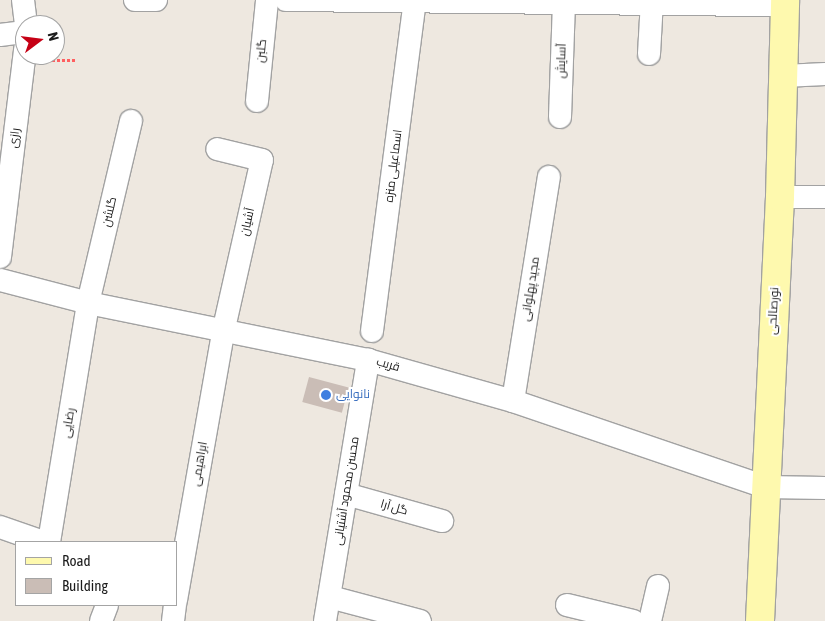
<!DOCTYPE html>
<html>
<head>
<meta charset="utf-8">
<style>
  body { margin:0 }
  #map { position:relative; width:825px; height:621px; overflow:hidden; background:#eee8e0; font-family:"Asap Condensed",Cairo,sans-serif }
  div>[style] { position:absolute }
  .building>* { inset:0; background:#cabdb6; transform-origin:0 0 }
  .path>* { height:3px; margin-top:-1.5px; transform-origin:0; background:repeating-linear-gradient(90deg,#ff5f60 0 2.5px,transparent 0 5px) }
  .roads { filter:drop-shadow(1px 0 #a2a2a2) drop-shadow(-1px 0 #a2a2a2) drop-shadow(0 1px #a2a2a2) drop-shadow(0 -1px #a2a2a2) }
  .minor>* { height:22px; margin:-11px; padding:0 11px; transform-origin:11px; border-radius:11px; background:#fff }
  .secondary>* { height:28px; margin:-14px; padding:0 14px; transform-origin:14px; border-radius:14px; background:#fef9ae }
  .dots>* { width:14px; height:14px; translate:-50% -50%; box-sizing:border-box; border:2px solid #fff; border-radius:50% }
  span { translate:-50% -50%; white-space:nowrap; text-align:center; line-height:1.15; -webkit-text-stroke:4px #fff; paint-order:stroke }
  .street-label { font-size:12px; color:#1b1b1b }
  .shop-label { font-size:12px; color:#366cbe }
  .left { translate:0 -50%; text-align:left }
  .legend { position:absolute; left:15px; top:541px; width:162px; height:65px; box-sizing:border-box; background:#fff; border:1px solid #a4a4a4; margin:0; padding:6px 9px; list-style:none; font-size:15px; color:#1b1b1b }
  .legend li { display:flex; align-items:center; gap:10px; height:25px }
  .legend b { width:25px; border:1px solid #a4a4a4 }
  .north { position:absolute; left:15px; top:15px; width:50px; height:50px; box-sizing:border-box; background:#fff; border:1px solid #a4a4a4; border-radius:50%; rotate:75deg; font-size:14px; font-weight:700; line-height:20px; text-align:center; color:#1b1b1b }
  .north::after { content:''; display:block; margin:auto; width:18px; height:22px; background:#c60015; clip-path:polygon(50% 0,100% 100%,50% 72%,0 100%) }
</style>
</head>
<body>
<div id="map">
  <div class="building">
    <i style="left:309px;top:377px;width:41px;height:26px;rotate:15deg"></i>
  </div>
  <div class="path">
    <i style="left:47px;top:60px;width:29px"></i>
  </div>
  <div class="roads">
    <div class="minor">
      <i style="left:23px;top:0;width:25px;rotate:83deg"></i>
      <i style="left:135px;top:0;width:21px"></i>
      <i style="left:286px;top:0;width:498px;rotate:0.6deg"></i>
      <i style="left:0;top:35px;width:25px;rotate:-7deg"></i>
      <i style="left:649px;top:54px;width:54px;rotate:-86.8deg"></i>
      <i style="left:784px;top:76px;width:41px;rotate:-2.8deg"></i>
      <i style="left:257px;top:101px;width:101px;rotate:-84.3deg"></i>
      <i style="left:560px;top:117px;width:112px;rotate:-88deg"></i>
      <i style="left:780px;top:197px;width:45px"></i>
      <i style="left:0;top:257px;width:209px;rotate:-83.1deg"></i>
      <i style="left:0;top:280px;width:91px;rotate:14.6deg"></i>
      <i style="left:88px;top:303px;width:286px;rotate:11.5deg"></i>
      <i style="left:368px;top:360px;width:151px;rotate:15.8deg"></i>
      <i style="left:513px;top:401px;width:266px;rotate:18.8deg"></i>
      <i style="left:765px;top:487px;width:60px;rotate:1deg"></i>
      <i style="left:372px;top:331px;width:334px;rotate:-82.6deg"></i>
      <i style="left:513px;top:401px;width:227px;rotate:-80.9deg"></i>
      <i style="left:346px;top:494px;width:100px;rotate:15.7deg"></i>
      <i style="left:0;top:527px;width:46px;rotate:19.2deg"></i>
      <i style="left:49px;top:542px;width:242px;rotate:-80.7deg"></i>
      <i style="left:88px;top:303px;width:187px;rotate:-76.7deg"></i>
      <i style="left:330px;top:597px;width:93px;rotate:14.9deg"></i>
      <i style="left:176px;top:600px;width:276px;rotate:-80deg"></i>
      <i style="left:224px;top:328px;width:172px;rotate:-77.3deg"></i>
      <i style="left:262px;top:160px;width:46px;rotate:-166.3deg"></i>
      <i style="left:567px;top:605px;width:68px;rotate:13.6deg"></i>
      <i style="left:101px;top:621px;width:17px;rotate:-69deg"></i>
      <i style="left:173px;top:621px;width:16px;rotate:-83deg"></i>
      <i style="left:325px;top:621px;width:265px;rotate:-80.6deg"></i>
      <i style="left:650px;top:621px;width:36px;rotate:-77deg"></i>
    </div>
    <div class="secondary">
      <i style="left:760px;top:621px;width:424px;rotate:-87.3deg"></i>
      <i style="left:780px;top:197px;width:197px;rotate:-88.5deg"></i>
    </div>
  </div>
  <div class="dots">
    <i style="left:326px;top:395px;background:#3f7fe0"></i>
  </div>
  <div class="street-label">
    <span style="left:262px;top:51px;rotate:-84deg">گلبن</span>
    <span style="left:562px;top:61px;rotate:-88deg">آسایش</span>
    <span style="left:15px;top:138px;rotate:-83deg">رازی</span>
    <span style="left:394px;top:166px;rotate:-83deg">اسماعیلی منزه</span>
    <span style="left:110px;top:212px;rotate:-77deg">گلشن</span>
    <span style="left:248px;top:222px;rotate:-77deg">آشیان</span>
    <span style="left:531px;top:289px;rotate:-81deg">مجید پهلوانی</span>
    <span style="left:774px;top:311px;rotate:-87deg">نورصالحی</span>
    <span style="left:388px;top:365px;rotate:16deg">قریب</span>
    <span style="left:69px;top:423px;rotate:-81deg">رضایی</span>
    <span style="left:200px;top:464px;rotate:-80deg">ابراهیمی</span>
    <span style="left:347px;top:491px;rotate:-81deg">محسن محمود آشتیانی</span>
    <span style="left:394px;top:508px;rotate:16deg">گل آرا</span>
  </div>
  <div class="shop-label">
    <span class="left" style="left:336px;top:395px">نانوایی</span>
  </div>
  <ul class="legend">
  <li><b style="height:6px;background:#fef9ae"></b>Road</li>
  <li><b style="height:14px;background:#cabdb6"></b>Building</li>
  </ul>
  <div class="north">N</div>
</div>
</body>
</html>
